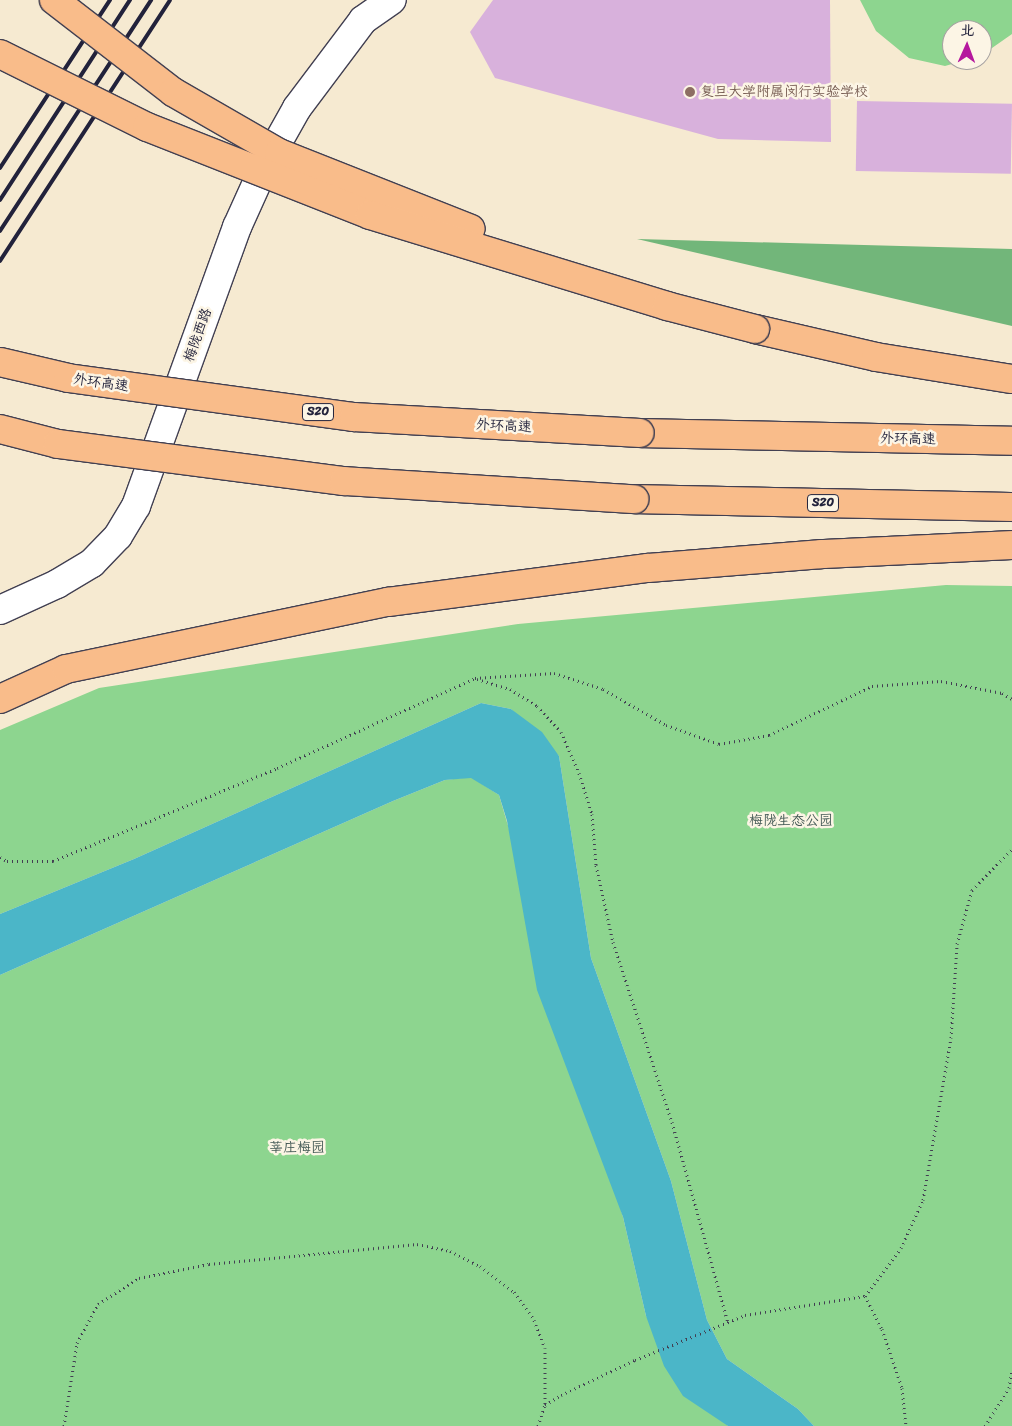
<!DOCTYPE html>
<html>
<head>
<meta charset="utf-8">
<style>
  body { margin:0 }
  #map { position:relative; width:1012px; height:1426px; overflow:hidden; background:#f6ead1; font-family:Sriracha,"LXGW WenKai TC",sans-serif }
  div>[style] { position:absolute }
  .green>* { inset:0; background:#8dd58f }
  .forest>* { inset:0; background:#72b67a }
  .water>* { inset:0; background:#4bb6c8 }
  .building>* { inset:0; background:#d8b1dc; transform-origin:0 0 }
  .path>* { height:3px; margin-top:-1.5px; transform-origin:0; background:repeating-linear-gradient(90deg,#424052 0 1px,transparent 0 5px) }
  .roads { filter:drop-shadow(1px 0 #424052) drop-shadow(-1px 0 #424052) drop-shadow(0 1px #424052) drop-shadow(0 -1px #424052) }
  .tertiary>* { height:28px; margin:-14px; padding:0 14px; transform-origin:14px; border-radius:14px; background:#fff }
  .motorway>* { height:28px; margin:-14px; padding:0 14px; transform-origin:14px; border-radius:14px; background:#f9bc8a }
  .rail>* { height:4px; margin:-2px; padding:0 2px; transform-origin:2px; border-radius:2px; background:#22223b }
  .bridges { filter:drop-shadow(1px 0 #424052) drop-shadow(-1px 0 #424052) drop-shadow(0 1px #424052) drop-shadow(0 -1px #424052) }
  .motorway-bridge>* { height:28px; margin:-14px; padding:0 14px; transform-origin:14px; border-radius:14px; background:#f9bc8a }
  .dots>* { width:14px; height:14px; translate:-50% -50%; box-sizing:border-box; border:2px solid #fcf5e5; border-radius:50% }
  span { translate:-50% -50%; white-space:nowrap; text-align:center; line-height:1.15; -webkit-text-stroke:5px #fcf5e5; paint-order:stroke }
  .shield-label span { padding:1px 4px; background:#fcf5e5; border:1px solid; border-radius:4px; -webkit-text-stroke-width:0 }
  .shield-label { font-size:12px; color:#22223b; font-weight:700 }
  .education-label { font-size:14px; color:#785e54 }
  .left { translate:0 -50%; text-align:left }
  .street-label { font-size:14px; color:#22223b }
  .park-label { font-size:14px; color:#425854 }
  .north { position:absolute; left:942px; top:20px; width:50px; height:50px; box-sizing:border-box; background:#fcf5e5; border:1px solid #a5a1a1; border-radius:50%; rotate:2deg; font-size:14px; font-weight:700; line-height:20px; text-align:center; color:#22223b }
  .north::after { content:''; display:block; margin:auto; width:18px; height:22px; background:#b5179e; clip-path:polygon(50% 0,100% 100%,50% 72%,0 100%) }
</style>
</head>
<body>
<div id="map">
  <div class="green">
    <i style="clip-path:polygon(860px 0,1012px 0,1012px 34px,982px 55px,982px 30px,952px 30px,952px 60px,966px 60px,945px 66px,909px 58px,876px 31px)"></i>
    <i style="clip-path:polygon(946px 585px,1012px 586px,1012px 1426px,814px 1426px,798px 1409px,727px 1359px,707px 1320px,671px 1181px,591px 958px,559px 756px,511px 709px,481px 703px,134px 859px,0 914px,0 730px,99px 688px,518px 624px)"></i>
    <i style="clip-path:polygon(471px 777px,499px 795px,623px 1217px,646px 1316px,728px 1426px,0 1426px,0 975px,393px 801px,445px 780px)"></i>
  </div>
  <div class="forest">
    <i style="clip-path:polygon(637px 239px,1012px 249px,1012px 326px)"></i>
  </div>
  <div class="water">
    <i style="clip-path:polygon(481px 703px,511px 709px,542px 732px,559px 756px,591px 958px,671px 1181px,707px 1320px,727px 1359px,798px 1409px,814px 1426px,728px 1426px,683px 1396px,664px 1366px,646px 1316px,623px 1217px,537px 990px,507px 821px,499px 795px,471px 778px,445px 780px,393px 801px,0 975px,0 914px,134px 859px)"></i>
  </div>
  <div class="building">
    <i style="clip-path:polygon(493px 0,830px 0,831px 142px,718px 139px,495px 78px,470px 32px)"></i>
    <i style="left:857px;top:101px;width:155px;height:70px;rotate:1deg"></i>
  </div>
  <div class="path">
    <i style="left:477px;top:679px;width:34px;rotate:17deg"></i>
    <i style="left:510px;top:689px;width:32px;rotate:32deg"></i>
    <i style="left:537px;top:706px;width:35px;rotate:47deg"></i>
    <i style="left:561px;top:732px;width:45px;rotate:66.3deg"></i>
    <i style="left:579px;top:773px;width:43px;rotate:72.4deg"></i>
    <i style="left:592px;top:814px;width:51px;rotate:85.5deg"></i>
    <i style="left:596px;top:865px;width:79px;rotate:77.6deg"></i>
    <i style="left:613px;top:942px;width:189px;rotate:71.9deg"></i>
    <i style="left:672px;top:1122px;width:208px;rotate:74.4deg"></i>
    <i style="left:0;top:857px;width:8px;rotate:30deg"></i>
    <i style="left:7px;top:861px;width:46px"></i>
    <i style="left:53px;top:861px;width:243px;rotate:-22.5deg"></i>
    <i style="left:277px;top:768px;width:217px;rotate:-24.4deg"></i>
    <i style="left:475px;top:678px;width:79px;rotate:-3.6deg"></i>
    <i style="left:554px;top:673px;width:52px;rotate:18.1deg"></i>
    <i style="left:603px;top:689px;width:73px;rotate:29.7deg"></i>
    <i style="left:666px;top:725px;width:56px;rotate:19.7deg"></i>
    <i style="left:719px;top:744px;width:51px;rotate:-10.2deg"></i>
    <i style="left:769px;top:735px;width:114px;rotate:-25.4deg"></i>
    <i style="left:872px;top:686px;width:69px;rotate:-4.1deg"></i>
    <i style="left:941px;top:681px;width:62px;rotate:11.1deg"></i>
    <i style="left:1002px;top:693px;width:12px;rotate:31deg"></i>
    <i style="left:865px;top:1296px;width:37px;rotate:63deg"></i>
    <i style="left:882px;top:1329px;width:62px;rotate:71.3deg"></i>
    <i style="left:902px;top:1388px;width:38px;rotate:84deg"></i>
    <i style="left:64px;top:1426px;width:84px;rotate:-81.1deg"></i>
    <i style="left:77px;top:1343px;width:44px;rotate:-61.7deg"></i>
    <i style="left:98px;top:1304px;width:49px;rotate:-32.4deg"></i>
    <i style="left:139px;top:1278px;width:71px;rotate:-11.3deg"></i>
    <i style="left:209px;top:1264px;width:209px;rotate:-5.5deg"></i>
    <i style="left:417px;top:1244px;width:34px;rotate:12deg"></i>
    <i style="left:450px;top:1251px;width:34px;rotate:27deg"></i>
    <i style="left:480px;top:1266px;width:43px;rotate:37.4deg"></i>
    <i style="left:514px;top:1292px;width:34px;rotate:54deg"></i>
    <i style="left:534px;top:1320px;width:30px;rotate:69deg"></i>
    <i style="left:545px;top:1348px;width:57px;rotate:90deg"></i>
    <i style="left:538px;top:1426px;width:22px;rotate:-72deg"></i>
    <i style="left:545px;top:1405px;width:19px;rotate:-32deg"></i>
    <i style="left:561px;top:1395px;width:82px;rotate:-25.3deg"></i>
    <i style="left:635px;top:1360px;width:119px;rotate:-22.2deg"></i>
    <i style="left:745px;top:1315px;width:121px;rotate:-9deg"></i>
    <i style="left:865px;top:1296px;width:60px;rotate:-53.1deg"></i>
    <i style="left:901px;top:1248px;width:53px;rotate:-65.4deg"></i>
    <i style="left:923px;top:1200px;width:164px;rotate:-80.2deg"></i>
    <i style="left:951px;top:1038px;width:94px;rotate:-86.3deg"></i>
    <i style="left:957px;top:944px;width:56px;rotate:-74.5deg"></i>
    <i style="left:972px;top:890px;width:57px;rotate:-45.7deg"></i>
    <i style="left:985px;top:1426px;width:45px;rotate:-57.7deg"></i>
    <i style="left:1009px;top:1388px;width:18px;rotate:-81deg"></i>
  </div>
  <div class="roads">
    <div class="tertiary">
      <i style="left:0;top:610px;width:63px;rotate:-24.5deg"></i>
      <i style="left:57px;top:584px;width:41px;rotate:-31deg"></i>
      <i style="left:92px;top:563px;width:37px;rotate:-46deg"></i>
      <i style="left:118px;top:536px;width:35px;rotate:-59deg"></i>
      <i style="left:136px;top:506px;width:297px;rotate:-70.1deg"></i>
      <i style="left:237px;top:227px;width:68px;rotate:-65.7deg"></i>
      <i style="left:265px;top:165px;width:65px;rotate:-60.7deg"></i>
      <i style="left:297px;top:108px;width:110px;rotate:-53.1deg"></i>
      <i style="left:363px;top:20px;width:35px;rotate:-35deg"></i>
    </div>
    <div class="motorway">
      <i style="left:755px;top:329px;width:124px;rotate:13deg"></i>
      <i style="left:876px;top:357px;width:138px;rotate:9.2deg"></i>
      <i style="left:640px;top:433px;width:372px;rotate:1.2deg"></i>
      <i style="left:634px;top:499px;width:378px;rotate:1.2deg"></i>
      <i style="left:0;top:699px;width:72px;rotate:-24.4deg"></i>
      <i style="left:66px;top:669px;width:329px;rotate:-11.8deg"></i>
      <i style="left:388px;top:602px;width:262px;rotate:-7.5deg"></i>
      <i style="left:648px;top:568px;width:175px;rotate:-4.6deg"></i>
      <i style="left:822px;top:554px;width:190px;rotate:-2.7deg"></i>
    </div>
  </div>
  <div class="rail">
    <i style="left:0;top:168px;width:201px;rotate:-56.8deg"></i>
    <i style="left:0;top:200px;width:239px;rotate:-57deg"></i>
    <i style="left:0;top:231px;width:276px;rotate:-56.8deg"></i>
    <i style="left:0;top:261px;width:311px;rotate:-56.9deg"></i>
  </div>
  <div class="bridges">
    <div class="motorway-bridge">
      <i style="left:54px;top:0;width:150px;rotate:37.7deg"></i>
      <i style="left:173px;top:92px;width:122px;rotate:29.9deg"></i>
      <i style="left:279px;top:153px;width:206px;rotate:21.6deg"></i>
      <i style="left:0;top:54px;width:164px;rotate:26.4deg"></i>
      <i style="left:147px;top:127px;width:240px;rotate:21.5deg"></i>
      <i style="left:370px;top:215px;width:311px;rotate:17deg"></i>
      <i style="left:667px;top:306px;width:91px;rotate:14.6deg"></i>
      <i style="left:0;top:362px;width:70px;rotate:13.2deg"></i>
      <i style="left:68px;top:378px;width:289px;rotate:7.8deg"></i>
      <i style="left:354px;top:417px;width:286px;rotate:3.2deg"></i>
      <i style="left:0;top:429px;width:60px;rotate:14.5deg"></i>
      <i style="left:58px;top:444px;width:288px;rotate:7.4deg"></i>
      <i style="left:344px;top:481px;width:291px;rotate:3.6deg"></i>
    </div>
  </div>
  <div class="dots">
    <i style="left:690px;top:92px;background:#8d6e63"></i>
  </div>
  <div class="shield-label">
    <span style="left:318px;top:412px">S20</span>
    <span style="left:823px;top:503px">S20</span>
  </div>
  <div class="education-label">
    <span class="left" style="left:700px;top:92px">复旦大学附属闵行实验学校</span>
  </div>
  <div class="street-label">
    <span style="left:198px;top:335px;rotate:-70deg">梅陇西路</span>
    <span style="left:101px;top:383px;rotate:8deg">外环高速</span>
    <span style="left:504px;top:426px;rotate:3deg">外环高速</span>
    <span style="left:908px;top:439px;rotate:1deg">外环高速</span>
  </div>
  <div class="park-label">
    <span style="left:791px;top:821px">梅陇生态公园</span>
    <span style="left:297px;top:1148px">莘庄梅园</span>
  </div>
  <div class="north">北</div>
</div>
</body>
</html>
